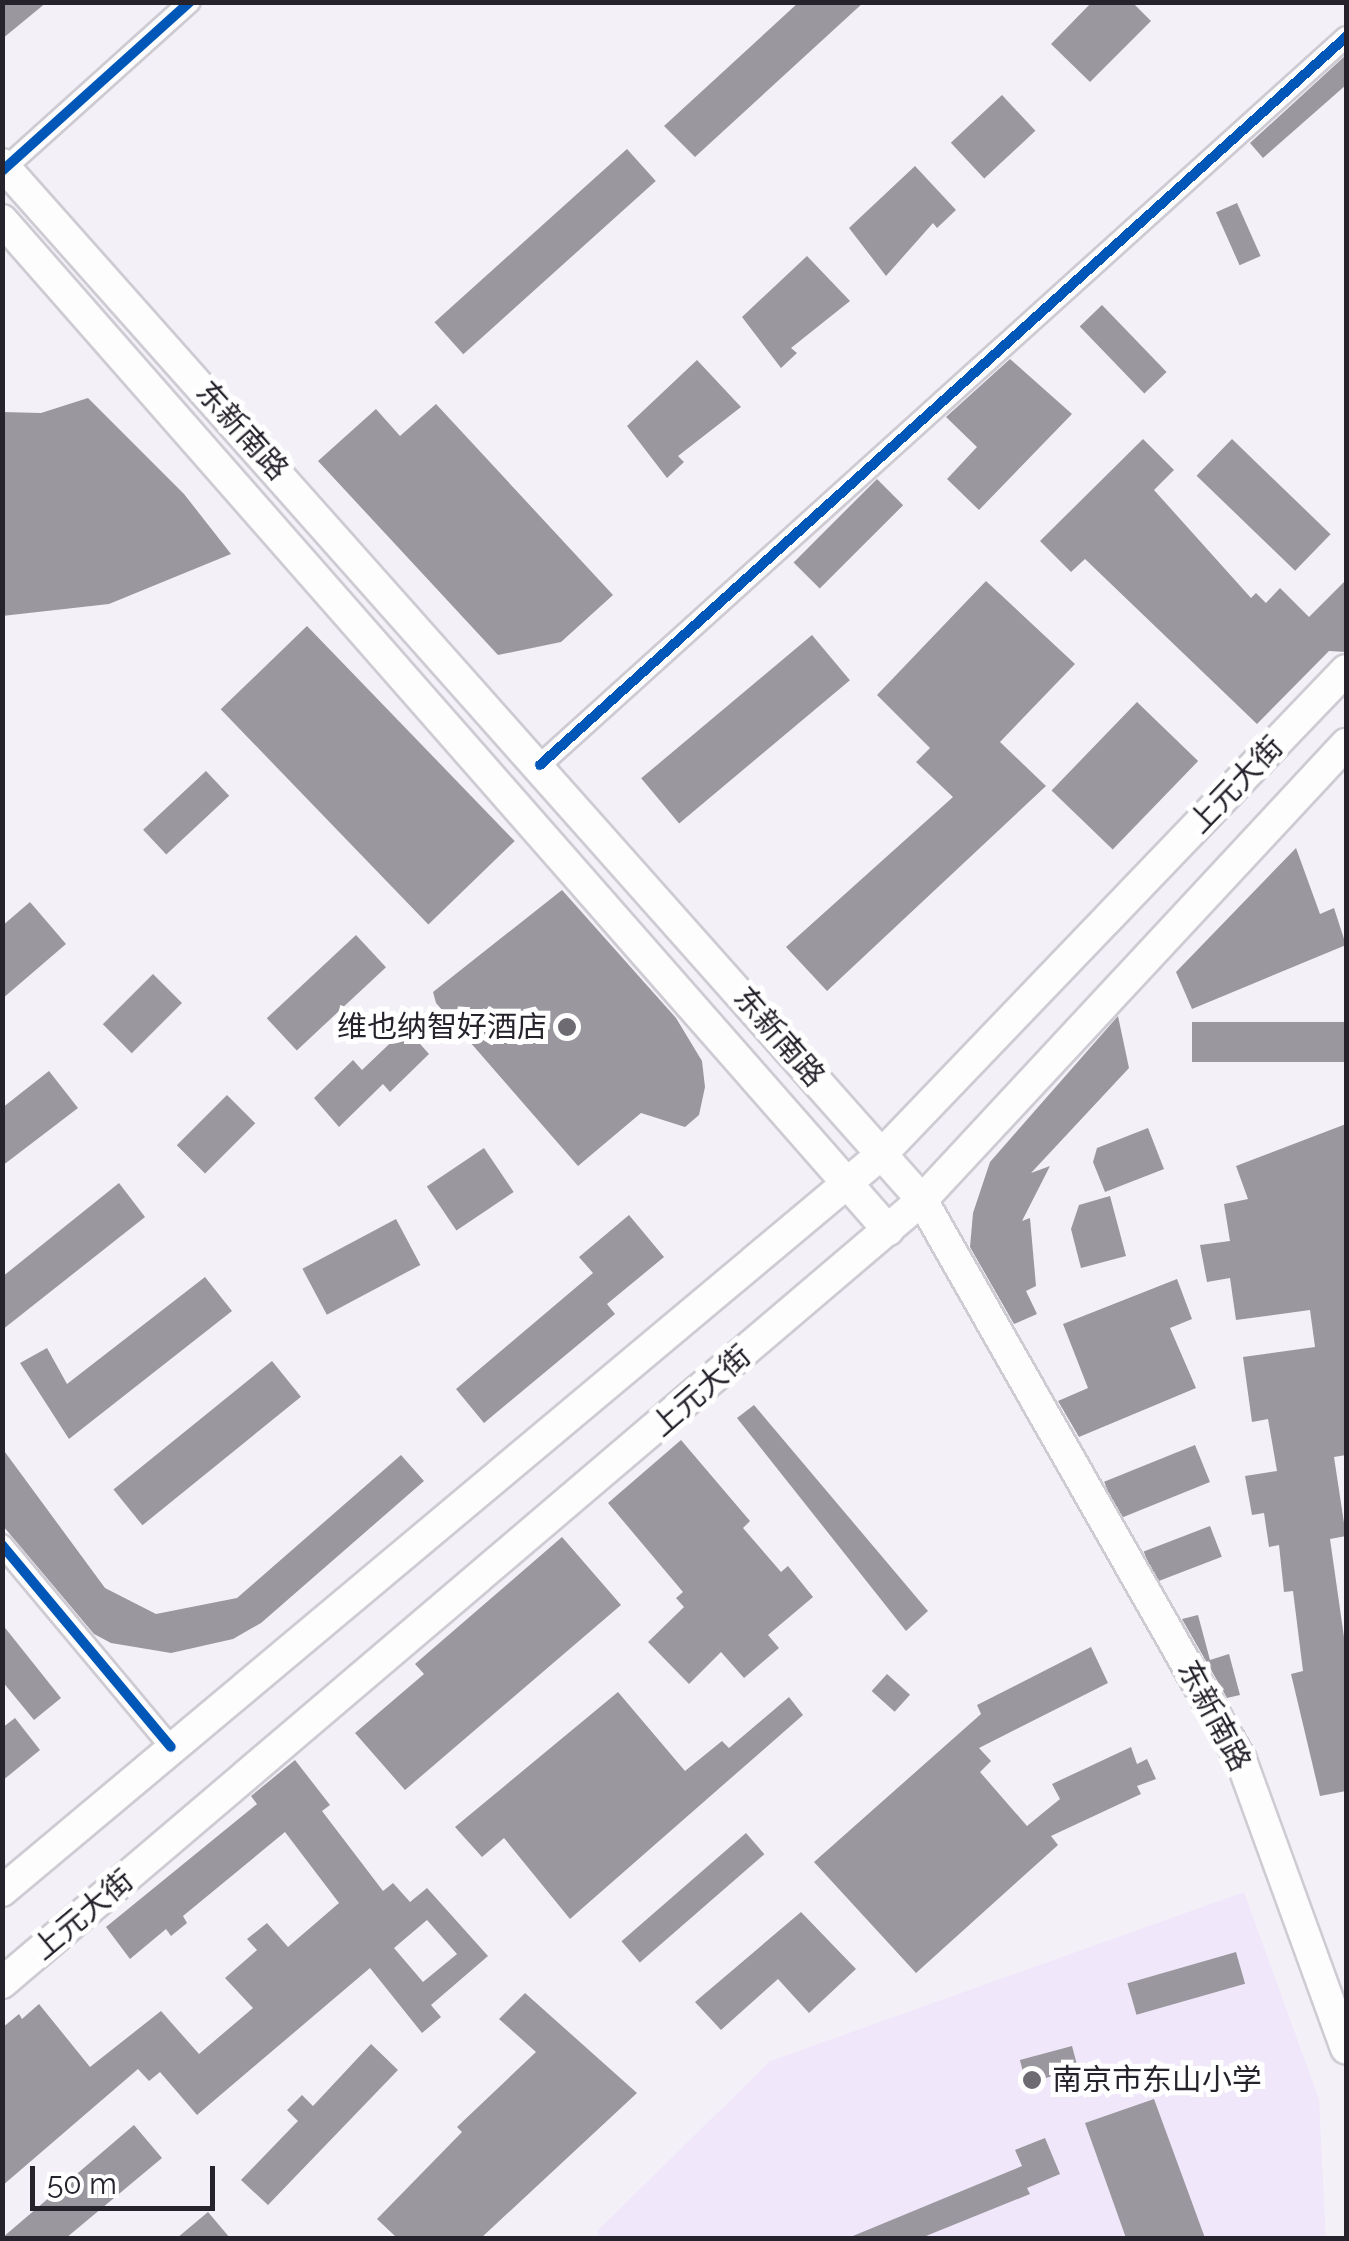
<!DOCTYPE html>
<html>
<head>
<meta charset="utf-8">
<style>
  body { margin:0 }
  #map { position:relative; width:1349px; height:2241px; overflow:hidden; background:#f4f0f8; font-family:Raleway,"Noto Sans SC",sans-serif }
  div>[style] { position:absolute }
  .built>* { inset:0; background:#f0e8fa }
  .building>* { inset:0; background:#9a979e; transform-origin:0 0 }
  .roads { filter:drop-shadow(2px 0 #cecbd3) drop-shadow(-2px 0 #cecbd3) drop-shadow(0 2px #cecbd3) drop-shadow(0 -2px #cecbd3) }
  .street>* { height:20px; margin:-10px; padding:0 10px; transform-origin:10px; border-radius:10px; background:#fdfdfe }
  .secondary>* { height:30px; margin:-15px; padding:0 15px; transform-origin:15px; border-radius:15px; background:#fdfdfe }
  .cycleway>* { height:10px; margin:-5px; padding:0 5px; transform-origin:5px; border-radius:5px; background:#0057b8 }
  .dots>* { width:28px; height:28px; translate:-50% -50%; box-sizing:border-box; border:5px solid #fff; border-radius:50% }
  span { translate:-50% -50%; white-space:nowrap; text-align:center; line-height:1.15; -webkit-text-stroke:10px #fff; paint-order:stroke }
  .street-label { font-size:30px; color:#27232c }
  .poi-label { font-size:30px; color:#27232c }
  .right { translate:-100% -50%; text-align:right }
  .left { translate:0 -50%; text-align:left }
  .frame { position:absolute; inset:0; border:5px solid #27232c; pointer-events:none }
  .scale { position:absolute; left:30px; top:2166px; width:185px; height:45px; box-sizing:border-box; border:5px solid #27232c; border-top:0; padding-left:12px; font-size:30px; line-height:35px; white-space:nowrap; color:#27232c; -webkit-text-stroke:8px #fff; paint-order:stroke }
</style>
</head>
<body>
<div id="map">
  <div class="built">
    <i style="clip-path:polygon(1244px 1892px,1319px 2099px,1326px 2238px,600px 2238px,597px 2231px,770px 2061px)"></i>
  </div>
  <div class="building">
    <i style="clip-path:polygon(2px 2px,47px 2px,2px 39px)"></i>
    <i style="clip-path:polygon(799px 2px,864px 2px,695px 157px,664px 126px)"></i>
    <i style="clip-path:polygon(1092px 2px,1132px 2px,1151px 21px,1090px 82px,1051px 44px)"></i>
    <i style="clip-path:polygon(1346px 55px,1346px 85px,1263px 158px,1250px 143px)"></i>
    <i style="left:1002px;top:95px;width:49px;height:70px;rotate:47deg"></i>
    <i style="left:627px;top:149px;width:43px;height:259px;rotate:48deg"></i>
    <i style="clip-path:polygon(915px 166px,956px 210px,937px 228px,933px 223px,886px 276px,849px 228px)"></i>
    <i style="left:1237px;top:203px;width:58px;height:23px;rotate:66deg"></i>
    <i style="clip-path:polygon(807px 256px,850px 301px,791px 348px,797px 353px,781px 368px,742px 317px)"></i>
    <i style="left:1102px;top:305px;width:93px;height:31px;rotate:46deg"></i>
    <i style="clip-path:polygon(1010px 359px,1072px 414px,979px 510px,947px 479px,977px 447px,946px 417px)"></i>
    <i style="clip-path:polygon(697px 360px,741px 407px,678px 456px,684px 462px,667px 478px,627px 426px)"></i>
    <i style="clip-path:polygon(88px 398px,184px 494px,231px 554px,109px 604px,2px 616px,2px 412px,41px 413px)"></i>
    <i style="clip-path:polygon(436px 404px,613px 595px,561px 642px,498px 655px,318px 461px,376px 409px,400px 436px)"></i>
    <i style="clip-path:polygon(1143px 439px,1174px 470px,1154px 490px,1251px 598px,1256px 593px,1266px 603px,1280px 588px,1309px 617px,1346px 580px,1346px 652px,1329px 651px,1257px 724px,1085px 559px,1071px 572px,1040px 541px)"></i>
    <i style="left:1232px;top:439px;width:137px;height:51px;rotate:44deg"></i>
    <i style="left:877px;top:479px;width:37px;height:118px;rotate:45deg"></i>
    <i style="clip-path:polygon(986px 581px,1075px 664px,1000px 742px,1046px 786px,827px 991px,786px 947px,953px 797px,916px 762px,930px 748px,877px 695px)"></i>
    <i style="left:307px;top:626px;width:299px;height:120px;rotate:46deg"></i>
    <i style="left:812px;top:635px;width:59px;height:223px;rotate:50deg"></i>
    <i style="left:1137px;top:702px;width:85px;height:123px;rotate:44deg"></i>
    <i style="left:206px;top:771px;width:34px;height:86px;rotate:47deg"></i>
    <i style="clip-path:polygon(1296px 848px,1320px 914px,1334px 908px,1346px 945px,1192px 1009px,1176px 972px)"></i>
    <i style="clip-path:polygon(562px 890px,676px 1018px,702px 1061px,705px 1087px,699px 1115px,685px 1127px,641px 1113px,578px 1166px,436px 1003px,433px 992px)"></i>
    <i style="clip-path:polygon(30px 902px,66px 944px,2px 999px,2px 926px)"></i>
    <i style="left:356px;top:935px;width:44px;height:122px;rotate:47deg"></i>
    <i style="left:153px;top:974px;width:41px;height:71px;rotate:45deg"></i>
    <i style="clip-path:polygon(1118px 1016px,1129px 1068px,1031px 1173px,1050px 1166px,1022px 1221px,1030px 1218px,1036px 1286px,1026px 1291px,1037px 1314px,1014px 1324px,970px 1247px,973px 1213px,990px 1162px)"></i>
    <i style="left:1346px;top:1022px;width:40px;height:154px;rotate:90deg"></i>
    <i style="clip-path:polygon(406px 1028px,429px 1054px,390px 1092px,383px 1084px,339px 1127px,314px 1098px,353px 1060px,362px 1070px)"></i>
    <i style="clip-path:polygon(49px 1071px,78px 1108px,2px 1166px,2px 1108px)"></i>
    <i style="left:227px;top:1095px;width:40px;height:71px;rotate:45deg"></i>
    <i style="clip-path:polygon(1346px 1124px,1346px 1455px,1334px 1457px,1346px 1536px,1330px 1539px,1346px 1651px,1346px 1791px,1320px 1796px,1291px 1674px,1303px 1671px,1293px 1591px,1284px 1592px,1279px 1545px,1269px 1547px,1264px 1513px,1252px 1515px,1245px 1476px,1277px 1471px,1268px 1419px,1252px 1422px,1243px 1357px,1315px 1347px,1310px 1310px,1236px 1320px,1230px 1278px,1207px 1282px,1200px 1245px,1230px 1241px,1224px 1204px,1248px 1199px,1236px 1166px)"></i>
    <i style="clip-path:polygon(1148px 1128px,1164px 1169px,1105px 1192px,1093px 1162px,1097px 1148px)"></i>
    <i style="left:484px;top:1148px;width:53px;height:69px;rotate:56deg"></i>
    <i style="clip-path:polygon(119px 1183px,145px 1217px,2px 1330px,2px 1277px)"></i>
    <i style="clip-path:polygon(1110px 1196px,1126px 1256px,1081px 1268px,1071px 1229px,1079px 1205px)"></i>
    <i style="clip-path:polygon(629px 1215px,664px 1257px,607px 1304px,615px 1314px,484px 1423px,456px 1389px,593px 1273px,579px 1257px)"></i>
    <i style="left:396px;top:1219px;width:52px;height:106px;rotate:62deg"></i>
    <i style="clip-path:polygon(205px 1277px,232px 1311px,69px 1439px,20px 1363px,47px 1348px,67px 1384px)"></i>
    <i style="clip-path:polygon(1177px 1279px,1192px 1319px,1170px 1328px,1196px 1388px,1079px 1437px,1058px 1401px,1088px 1388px,1063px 1324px)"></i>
    <i style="left:272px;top:1361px;width:46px;height:204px;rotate:51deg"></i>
    <i style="clip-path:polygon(754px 1405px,928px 1611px,906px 1631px,737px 1418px)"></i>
    <i style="clip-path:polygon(681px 1440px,750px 1521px,743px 1528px,781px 1572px,788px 1566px,813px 1597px,768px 1635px,779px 1648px,744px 1678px,721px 1652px,689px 1684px,648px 1642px,684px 1607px,676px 1598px,683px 1592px,608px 1503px)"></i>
    <i style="left:1195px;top:1445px;width:40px;height:98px;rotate:68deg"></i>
    <i style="clip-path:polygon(2px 1448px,105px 1588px,156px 1614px,237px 1598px,401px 1455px,424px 1481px,261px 1623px,233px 1639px,171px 1653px,111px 1643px,94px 1634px,9px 1533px,2px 1525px)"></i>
    <i style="left:1210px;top:1526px;width:33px;height:71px;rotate:69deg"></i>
    <i style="clip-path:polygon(562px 1537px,621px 1605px,405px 1790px,355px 1733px,424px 1674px,415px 1664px)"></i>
    <i style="clip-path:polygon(1198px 1615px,1210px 1660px,1229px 1654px,1240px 1695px,1227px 1698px,1182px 1619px)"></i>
    <i style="clip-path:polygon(2px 1624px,61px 1698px,34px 1720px,2px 1681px)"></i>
    <i style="clip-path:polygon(1091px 1647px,1108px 1683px,979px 1748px,991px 1761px,980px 1772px,1027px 1826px,1060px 1799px,1052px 1784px,1131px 1747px,1137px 1764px,1147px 1759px,1156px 1779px,1137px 1786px,1141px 1794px,1051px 1836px,1058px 1845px,916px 1973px,814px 1862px,981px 1714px,977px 1705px)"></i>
    <i style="left:887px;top:1674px;width:31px;height:23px;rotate:42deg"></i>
    <i style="clip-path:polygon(618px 1692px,685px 1771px,722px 1741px,729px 1748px,789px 1697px,803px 1715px,570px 1919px,504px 1838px,482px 1857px,455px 1827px)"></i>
    <i style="clip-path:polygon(15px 1718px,40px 1750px,2px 1781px,2px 1728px)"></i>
    <i style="clip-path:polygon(evenodd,295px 1760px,330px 1805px,322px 1811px,383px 1891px,393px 1883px,410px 1902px,427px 1888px,488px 1956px,431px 2005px,441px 2017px,422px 2033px,370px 1968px,197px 2115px,160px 2072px,149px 2081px,138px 2069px,2px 2186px,2px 2028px,19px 2014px,22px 2019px,39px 2004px,90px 2067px,161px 2011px,199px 2054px,253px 2008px,225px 1978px,257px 1950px,247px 1939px,267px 1923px,288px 1947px,339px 1903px,285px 1832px,183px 1916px,187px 1923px,171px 1936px,166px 1929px,130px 1959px,106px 1927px,257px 1804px,251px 1796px,295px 1760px,427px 1920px,457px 1954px,423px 1982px,394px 1948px,427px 1920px)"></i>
    <i style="left:746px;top:1833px;width:28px;height:165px;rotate:49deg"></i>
    <i style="clip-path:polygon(801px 1912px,856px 1969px,809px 2013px,778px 1979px,721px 2030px,695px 2002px)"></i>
    <i style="left:1236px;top:1952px;width:33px;height:113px;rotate:74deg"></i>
    <i style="clip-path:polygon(525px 1993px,637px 2093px,481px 2238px,397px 2238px,377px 2219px,462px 2132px,457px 2127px,536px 2052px,499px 2019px)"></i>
    <i style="clip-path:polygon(371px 2044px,398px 2070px,268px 2205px,241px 2180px,298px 2121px,287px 2110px,302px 2095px,313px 2106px)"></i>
    <i style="left:1072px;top:2046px;width:24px;height:54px;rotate:75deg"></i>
    <i style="clip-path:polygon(1154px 2099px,1205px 2238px,1126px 2238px,1085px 2123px)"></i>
    <i style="clip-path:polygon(134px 2125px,162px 2158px,66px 2238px,2px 2238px)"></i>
    <i style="clip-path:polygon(1045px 2138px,1060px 2174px,1027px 2188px,1030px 2194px,921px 2238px,848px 2238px,1022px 2166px,1015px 2150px)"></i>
    <i style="clip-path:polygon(208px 2212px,230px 2238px,177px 2238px)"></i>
  </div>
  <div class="roads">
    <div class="street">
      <i style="left:2px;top:171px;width:253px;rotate:-42deg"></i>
      <i style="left:540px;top:765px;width:1086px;rotate:-42.09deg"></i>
      <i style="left:2px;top:1545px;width:263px;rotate:50.1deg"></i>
    </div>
    <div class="secondary">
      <i style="left:2px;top:164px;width:1386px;rotate:48.39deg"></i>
      <i style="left:922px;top:1200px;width:644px;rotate:60.33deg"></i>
      <i style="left:1241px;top:1760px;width:307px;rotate:70deg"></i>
      <i style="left:2px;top:220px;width:1344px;rotate:48.74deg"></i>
      <i style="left:2px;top:1891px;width:1148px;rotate:-39.95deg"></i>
      <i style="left:882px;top:1154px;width:670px;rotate:-46.21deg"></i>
      <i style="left:2px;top:1983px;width:1208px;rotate:-40.4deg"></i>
      <i style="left:922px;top:1200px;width:623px;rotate:-47.08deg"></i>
    </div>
  </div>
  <div class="cycleway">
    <i style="left:2px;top:171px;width:253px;rotate:-42deg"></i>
    <i style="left:540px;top:765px;width:1086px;rotate:-42.09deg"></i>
    <i style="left:2px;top:1545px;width:263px;rotate:50.1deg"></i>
  </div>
  <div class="dots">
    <i style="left:567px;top:1027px;background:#6f6b73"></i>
    <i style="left:1032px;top:2080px;background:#6f6b73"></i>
  </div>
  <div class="street-label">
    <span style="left:242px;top:431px;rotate:48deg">东新南路</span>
    <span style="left:1236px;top:785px;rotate:-46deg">上元大街</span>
    <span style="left:779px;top:1037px;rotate:49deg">东新南路</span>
    <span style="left:701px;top:1391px;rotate:-41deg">上元大街</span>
    <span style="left:1214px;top:1716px;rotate:62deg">东新南路</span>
    <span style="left:83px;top:1915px;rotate:-40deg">上元大街</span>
  </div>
  <div class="poi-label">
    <span class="right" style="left:547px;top:1027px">维也纳智好酒店</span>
    <span class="left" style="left:1052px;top:2080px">南京市东山小学</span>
  </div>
  <div class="frame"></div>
  <div class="scale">50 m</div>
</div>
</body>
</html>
